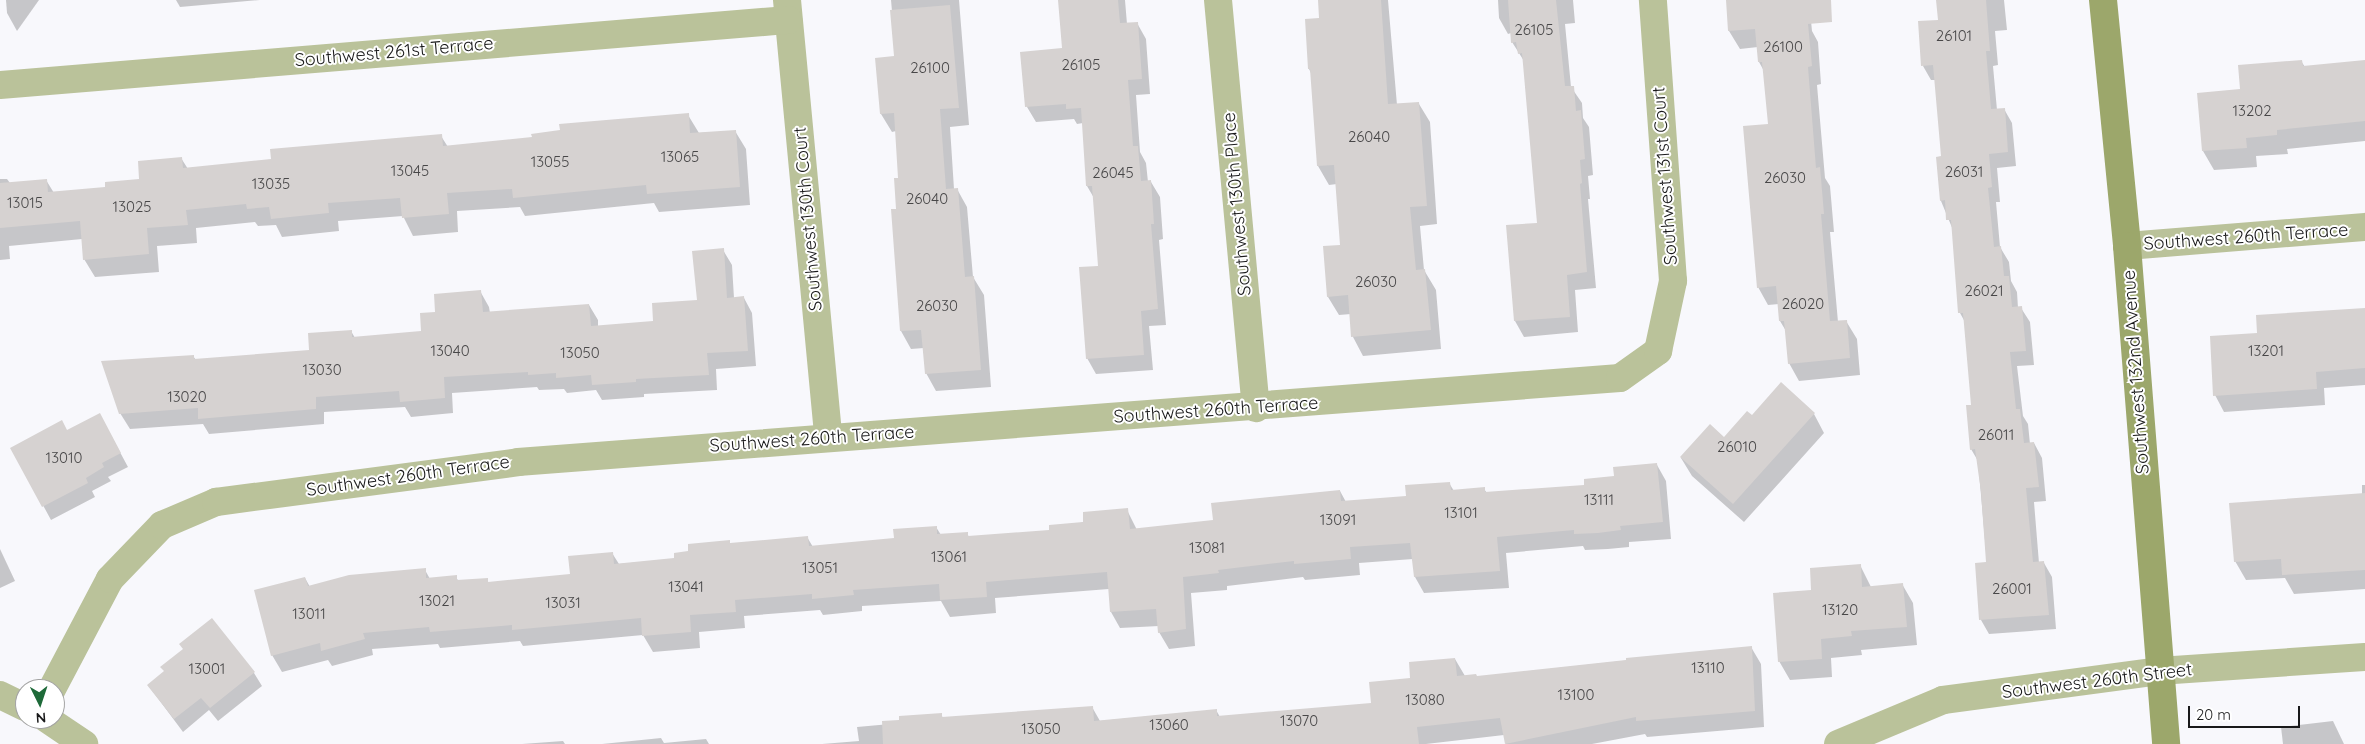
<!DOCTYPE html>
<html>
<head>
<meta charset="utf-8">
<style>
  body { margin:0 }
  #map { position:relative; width:2365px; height:744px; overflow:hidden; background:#f8f8fc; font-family:Quicksand,sans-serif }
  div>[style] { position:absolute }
  .shadow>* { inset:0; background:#0003 }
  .building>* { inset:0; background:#d6d2d1 }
  .street>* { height:28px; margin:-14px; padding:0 14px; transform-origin:14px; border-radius:14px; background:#bac29a }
  .secondary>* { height:28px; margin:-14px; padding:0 14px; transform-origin:14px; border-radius:14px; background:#9ca76b }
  span { translate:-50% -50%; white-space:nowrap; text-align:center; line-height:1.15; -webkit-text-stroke:4px #fff; paint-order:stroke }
  .number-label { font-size:15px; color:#484748 }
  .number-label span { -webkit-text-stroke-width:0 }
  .street-label { font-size:18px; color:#19191a }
  .north { position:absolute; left:15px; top:679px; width:50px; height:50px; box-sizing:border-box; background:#fff; border:1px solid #a3a3a3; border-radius:50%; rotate:176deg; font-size:14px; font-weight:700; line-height:20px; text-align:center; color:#19191a }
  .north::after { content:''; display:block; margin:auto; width:18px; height:22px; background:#1e6a39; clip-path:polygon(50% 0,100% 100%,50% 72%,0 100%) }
  .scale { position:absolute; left:2188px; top:706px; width:112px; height:22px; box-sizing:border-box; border:2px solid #19191a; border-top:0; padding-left:6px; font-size:15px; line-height:18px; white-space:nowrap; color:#19191a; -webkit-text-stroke:4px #fff; paint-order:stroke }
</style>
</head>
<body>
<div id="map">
  <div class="shadow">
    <i style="clip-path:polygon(6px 0,39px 0,17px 31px,7px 13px)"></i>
    <i style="clip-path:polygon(176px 0,260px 0,180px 7px)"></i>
    <i style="clip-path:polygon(891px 0,959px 0,969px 125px,950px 127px,954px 189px,957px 189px,967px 207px,973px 277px,984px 295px,991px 387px,936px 391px,926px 373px,924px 348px,911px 349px,901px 331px,898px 210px,900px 179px,896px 131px,892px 132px,881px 114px,876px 59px,896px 57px)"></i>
    <i style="clip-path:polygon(1059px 0,1125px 0,1127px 24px,1137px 23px,1146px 39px,1150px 94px,1136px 95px,1140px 152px,1146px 163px,1148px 182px,1151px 182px,1160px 197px,1163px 239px,1159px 240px,1166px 325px,1149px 326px,1153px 370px,1096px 374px,1087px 358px,1099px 267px,1094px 198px,1087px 186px,1083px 123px,1077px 124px,1074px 119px,1036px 122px,1027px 107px,1022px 53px,1064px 50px)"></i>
    <i style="clip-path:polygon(1319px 0,1388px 0,1397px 105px,1419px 104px,1430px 122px,1437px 224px,1420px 226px,1424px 270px,1436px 290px,1441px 349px,1363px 356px,1353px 337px,1351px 314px,1339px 315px,1328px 297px,1341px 246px,1337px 184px,1329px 185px,1318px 166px,1312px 75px,1309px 69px,1306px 20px,1321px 19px)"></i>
    <i style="clip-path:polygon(1498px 0,1573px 0,1575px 23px,1565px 24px,1571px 87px,1582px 103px,1583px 118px,1589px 127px,1593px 175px,1588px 176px,1590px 199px,1588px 199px,1596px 288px,1575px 290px,1578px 332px,1524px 337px,1515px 321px,1508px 226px,1538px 224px,1524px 61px,1512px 42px,1511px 33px,1508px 34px,1499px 18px)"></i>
    <i style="clip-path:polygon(1727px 0,1809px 0,1812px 31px,1818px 42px,1821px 84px,1817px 85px,1825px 178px,1830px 186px,1834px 232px,1830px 232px,1838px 322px,1846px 321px,1857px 339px,1860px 375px,1799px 381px,1789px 363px,1786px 331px,1780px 321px,1779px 304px,1768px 305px,1758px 287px,1769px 125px,1764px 71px,1759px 62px,1758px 47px,1740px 49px,1729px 31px)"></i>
    <i style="clip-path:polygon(1938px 0,2004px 0,2007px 30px,1995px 31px,1998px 65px,1993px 66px,1997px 110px,2004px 109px,2012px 123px,2016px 166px,1997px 168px,2000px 202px,1996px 202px,2000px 247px,2009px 262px,2011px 281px,2017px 292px,2018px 308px,2021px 308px,2030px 322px,2034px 365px,2017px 366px,2023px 416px,2028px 424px,2030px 444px,2034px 443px,2042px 458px,2046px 501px,2034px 502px,2039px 563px,2044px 563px,2052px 577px,2056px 629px,1989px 634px,1981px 620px,1976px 564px,1987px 563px,1978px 461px,1971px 449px,1973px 406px,1965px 322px,1960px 313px,1953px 230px,1941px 201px,1942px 157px,1936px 80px,1931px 80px,1923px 66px,1939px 21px)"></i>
    <i style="clip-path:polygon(2301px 61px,2305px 67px,2365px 62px,2365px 141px,2287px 149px,2288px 154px,2256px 156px,2257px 167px,2214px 170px,2203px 151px,2199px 94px,2241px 90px)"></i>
    <i style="clip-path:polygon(688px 115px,699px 133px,735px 131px,746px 149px,750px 205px,659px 212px,654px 203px,525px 216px,520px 207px,457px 211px,458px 232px,413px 236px,403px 216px,338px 221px,339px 231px,282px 237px,276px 225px,258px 226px,255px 222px,196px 228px,197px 243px,157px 246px,159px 272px,95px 277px,84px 259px,82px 239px,9px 246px,10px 259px,0 260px,0 179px,7px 179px,10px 183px,46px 180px,54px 193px,106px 188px,140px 180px,181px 158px,188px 169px,272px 161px,441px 136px,448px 147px,534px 139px)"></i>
    <i style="clip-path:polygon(723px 250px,732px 265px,734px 298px,744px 298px,752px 313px,756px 366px,716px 369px,717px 390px,644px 394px,644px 397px,602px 400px,596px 390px,567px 393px,564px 389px,539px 390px,537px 387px,452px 393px,453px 413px,411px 417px,405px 407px,324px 412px,324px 424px,209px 434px,203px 424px,130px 429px,120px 413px,193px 356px,196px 360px,310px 351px,351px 331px,355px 338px,422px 332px,436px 314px,480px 291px,489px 307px,490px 313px,589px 305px,598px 320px,598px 327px,655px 322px,698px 301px)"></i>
    <i style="clip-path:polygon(2365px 309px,2365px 385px,2324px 388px,2325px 405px,2224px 412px,2215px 395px,2258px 334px)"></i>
    <i style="clip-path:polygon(1814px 414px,1824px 433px,1744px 522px,1692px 476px,1681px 458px,1724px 439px,1752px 417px)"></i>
    <i style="clip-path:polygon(107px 428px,128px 467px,108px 477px,111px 481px,92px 491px,95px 497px,51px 520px,12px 448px,67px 432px)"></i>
    <i style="clip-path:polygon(1657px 465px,1666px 481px,1671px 539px,1629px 542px,1629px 547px,1608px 549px,1585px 550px,1583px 546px,1506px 553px,1509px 588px,1424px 593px,1415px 577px,1413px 559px,1359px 563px,1360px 575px,1305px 580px,1303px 577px,1227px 586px,1227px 590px,1191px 593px,1195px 646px,1169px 649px,1159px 632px,1159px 626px,1120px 628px,1111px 612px,1109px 589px,995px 598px,996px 613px,950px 617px,941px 601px,862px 606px,862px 611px,823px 615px,820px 610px,744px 616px,745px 628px,699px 632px,700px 648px,653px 652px,643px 635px,523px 646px,520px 641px,440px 648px,438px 644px,372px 649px,373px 655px,332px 666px,328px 660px,282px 672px,272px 655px,305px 578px,310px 587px,425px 570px,430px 579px,456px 577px,459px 582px,487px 580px,489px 583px,571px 576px,612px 553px,619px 564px,675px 559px,690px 552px,729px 541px,731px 545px,807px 537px,813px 547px,895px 539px,936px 527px,941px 535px,967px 533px,969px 537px,1051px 531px,1127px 510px,1137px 530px,1215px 521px,1340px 491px,1346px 502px,1407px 497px,1449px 483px,1454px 491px,1484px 489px,1487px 493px,1585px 486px)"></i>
    <i style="clip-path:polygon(2362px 485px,2365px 485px,2365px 589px,2294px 594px,2285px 578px,2246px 580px,2235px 561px,2362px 494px)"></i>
    <i style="clip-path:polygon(0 549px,15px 581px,0 588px)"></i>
    <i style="clip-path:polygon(1860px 565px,1871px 587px,1902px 584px,1913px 603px,1917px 645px,1861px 650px,1862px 655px,1831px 658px,1832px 677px,1790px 680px,1779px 661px,1812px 591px)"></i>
    <i style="clip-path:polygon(212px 620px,254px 673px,262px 686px,218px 721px,209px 710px,183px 732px,148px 685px,165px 672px)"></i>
    <i style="clip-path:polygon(1751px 647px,1761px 664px,1764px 727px,1647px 737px,1645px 734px,1592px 744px,1506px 744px,1504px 735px,1426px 744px,822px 744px,859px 741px,857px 727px,901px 723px,941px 714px,943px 718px,1092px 707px,1100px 721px,1216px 710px,1220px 717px,1373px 704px,1412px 679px,1455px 659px,1465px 676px,1477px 677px)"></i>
    <i style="clip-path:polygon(2333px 721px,2344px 744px,2283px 744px,2281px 727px)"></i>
    <i style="clip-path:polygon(661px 738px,664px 743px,706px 739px,709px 744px,602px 744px)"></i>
    <i style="clip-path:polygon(563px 741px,565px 744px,522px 744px)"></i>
  </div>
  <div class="building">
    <i style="clip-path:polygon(1058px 0,1118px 0,1120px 23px,1138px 22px,1142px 79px,1128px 80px,1133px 146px,1138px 146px,1141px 181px,1151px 180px,1154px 224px,1151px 224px,1158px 309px,1141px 311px,1144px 355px,1086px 359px,1079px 267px,1098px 266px,1092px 186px,1086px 186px,1081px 108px,1066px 109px,1066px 104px,1025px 107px,1020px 52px,1062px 48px)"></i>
    <i style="clip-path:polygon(1318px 0,1381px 0,1388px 104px,1419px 102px,1427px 206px,1410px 207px,1416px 270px,1425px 269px,1431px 330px,1351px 337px,1348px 295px,1327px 297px,1323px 246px,1340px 245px,1334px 165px,1317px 166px,1310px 69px,1308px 69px,1305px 19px,1319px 18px)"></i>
    <i style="clip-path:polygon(1508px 0,1556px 0,1565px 86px,1574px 86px,1576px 111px,1581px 110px,1585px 159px,1580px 160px,1582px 183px,1580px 184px,1587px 272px,1567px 275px,1570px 317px,1514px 321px,1506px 225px,1537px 223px,1522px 53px,1518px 54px,1516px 42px,1511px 43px)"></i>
    <i style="clip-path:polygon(1726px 0,1831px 0,1832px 22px,1808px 24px,1812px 66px,1808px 67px,1816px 168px,1820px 167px,1824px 214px,1821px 214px,1830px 321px,1847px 320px,1850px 358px,1788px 364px,1784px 321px,1779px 321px,1776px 286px,1757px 288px,1743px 126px,1768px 124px,1762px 62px,1758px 62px,1755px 29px,1728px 31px)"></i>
    <i style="clip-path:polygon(1936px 0,1986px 0,1990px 51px,1986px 51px,1991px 109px,2005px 108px,2008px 152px,1989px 154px,1992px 187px,1988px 188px,1994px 247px,2001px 246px,2004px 276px,2009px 276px,2012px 307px,2022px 306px,2026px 351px,2010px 352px,2016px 409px,2020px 409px,2024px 443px,2034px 442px,2039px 487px,2026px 488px,2033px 562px,2044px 561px,2049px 615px,1979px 620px,1975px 563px,1986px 562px,1981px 492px,1975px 449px,1970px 450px,1966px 405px,1971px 405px,1963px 313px,1958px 313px,1951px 220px,1946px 220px,1945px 200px,1940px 201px,1936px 157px,1941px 156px,1933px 65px,1921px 66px,1918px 21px,1938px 20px)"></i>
    <i style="clip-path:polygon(950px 5px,959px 108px,940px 109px,946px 189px,958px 188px,965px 277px,974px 276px,981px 370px,925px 374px,921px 330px,900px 331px,891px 209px,896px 209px,894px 178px,898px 178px,894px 113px,880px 114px,875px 58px,894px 56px,890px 10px)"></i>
    <i style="clip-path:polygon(2302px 60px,2303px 66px,2365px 60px,2365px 121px,2277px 130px,2277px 135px,2246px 138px,2247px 148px,2202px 151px,2197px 93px,2240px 89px,2238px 65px)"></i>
    <i style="clip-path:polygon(689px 113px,690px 133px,736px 130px,740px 187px,647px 194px,646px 185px,513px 198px,512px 189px,447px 193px,449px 214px,402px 218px,400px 198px,328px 203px,329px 213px,271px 219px,269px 207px,247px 209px,246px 204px,186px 210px,188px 225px,147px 228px,149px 254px,83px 260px,80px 221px,0 228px,0 183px,47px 179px,48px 192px,105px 187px,105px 182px,139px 179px,138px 161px,182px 157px,183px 168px,271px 159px,270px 149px,442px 134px,443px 146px,532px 137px,531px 134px,560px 130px,559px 124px)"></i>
    <i style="clip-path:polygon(724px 248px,727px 298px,744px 296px,748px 351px,707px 353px,709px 375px,636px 379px,636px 382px,592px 385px,591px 375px,556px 378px,556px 373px,528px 375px,528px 372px,444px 377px,445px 398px,400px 402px,399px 391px,316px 397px,316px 409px,198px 419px,198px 408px,119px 414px,101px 361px,194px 355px,194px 359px,309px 350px,308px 333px,352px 330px,352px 337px,421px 331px,420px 313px,435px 312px,434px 294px,481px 290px,483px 312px,589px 304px,591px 326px,653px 321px,652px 303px,697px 300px,692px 251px)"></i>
    <i style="clip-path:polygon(2365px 308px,2365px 368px,2316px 372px,2317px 389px,2213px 396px,2210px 336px,2257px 333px,2256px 315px)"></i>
    <i style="clip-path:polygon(1781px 382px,1815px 413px,1733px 504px,1680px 457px,1710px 424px,1724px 437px,1747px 411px,1752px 415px)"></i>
    <i style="clip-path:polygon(100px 413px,121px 453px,102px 463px,104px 467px,86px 478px,88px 483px,42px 507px,10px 448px,62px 420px,67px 430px)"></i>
    <i style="clip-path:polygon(1657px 463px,1663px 522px,1620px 526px,1621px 530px,1598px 533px,1574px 534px,1574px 530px,1497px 537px,1500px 571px,1414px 577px,1410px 543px,1350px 547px,1351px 559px,1294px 564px,1294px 561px,1218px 570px,1219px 573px,1183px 577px,1186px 629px,1158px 633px,1156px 609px,1110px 612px,1107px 572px,986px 582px,987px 597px,940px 600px,939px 584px,853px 590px,854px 595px,812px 599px,812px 594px,735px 600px,736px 612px,690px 615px,691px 632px,642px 636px,641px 618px,512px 630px,512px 625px,430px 632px,429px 627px,363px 633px,365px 639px,321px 651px,320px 643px,271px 656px,254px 590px,305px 577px,308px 586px,349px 575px,426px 568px,426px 578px,457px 575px,457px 580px,488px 578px,488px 582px,570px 574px,568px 556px,613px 552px,614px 564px,674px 558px,674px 553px,688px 551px,688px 544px,730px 540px,730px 543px,808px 536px,809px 546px,894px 538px,893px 529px,937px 526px,937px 534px,968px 532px,968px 536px,1049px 530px,1049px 525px,1083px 522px,1083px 512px,1128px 508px,1130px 529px,1213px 520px,1211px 503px,1340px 490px,1341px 501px,1406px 496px,1405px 485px,1450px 482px,1451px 490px,1485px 487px,1485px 492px,1584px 485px,1584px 479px,1614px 476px,1613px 467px)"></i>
    <i style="clip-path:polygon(2365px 493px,2365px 570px,2282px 575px,2281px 559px,2234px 562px,2229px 503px)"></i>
    <i style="clip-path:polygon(1861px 564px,1862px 587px,1903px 583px,1907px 627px,1851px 631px,1852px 636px,1821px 639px,1822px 659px,1778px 662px,1773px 593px,1811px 590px,1810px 568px)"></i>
    <i style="clip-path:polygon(212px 618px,255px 672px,210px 708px,201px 698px,174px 719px,147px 685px,164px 671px,160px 667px,183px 649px,179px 644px)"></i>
    <i style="clip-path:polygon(1752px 646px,1755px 711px,1636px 721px,1636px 717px,1505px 744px,1500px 718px,1417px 727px,1419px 744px,883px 744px,882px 721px,899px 720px,899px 716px,942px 713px,942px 717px,1093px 706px,1094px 721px,1217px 709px,1217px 716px,1371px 703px,1369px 682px,1410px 678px,1409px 662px,1455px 658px,1457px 676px,1476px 674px,1477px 676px,1626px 660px,1626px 658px)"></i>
  </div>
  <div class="street">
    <i style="left:787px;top:0;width:439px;rotate:84.6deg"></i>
    <i style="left:1218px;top:0;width:410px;rotate:84.7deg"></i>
    <i style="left:0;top:85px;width:791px;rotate:-4.72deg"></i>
    <i style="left:2127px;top:246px;width:239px;rotate:-4.6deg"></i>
    <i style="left:52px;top:689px;width:124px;rotate:-62.2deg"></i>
    <i style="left:110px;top:579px;width:75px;rotate:-46.1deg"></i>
    <i style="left:162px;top:525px;width:59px;rotate:-23.1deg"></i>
    <i style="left:216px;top:502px;width:305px;rotate:-7.5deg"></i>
    <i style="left:518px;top:462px;width:1105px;rotate:-4.36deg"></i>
    <i style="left:1620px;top:378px;width:47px;rotate:-35.4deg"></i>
    <i style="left:1658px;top:351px;width:72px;rotate:-77.9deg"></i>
    <i style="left:1673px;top:281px;width:282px;rotate:-94.1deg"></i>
    <i style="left:0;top:695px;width:28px;rotate:26deg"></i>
    <i style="left:47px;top:719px;width:45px;rotate:34deg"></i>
    <i style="left:1838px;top:744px;width:114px;rotate:-22.7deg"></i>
    <i style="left:1943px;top:700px;width:218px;rotate:-7.6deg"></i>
    <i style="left:2159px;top:671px;width:206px;rotate:-3.9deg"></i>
  </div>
  <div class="secondary">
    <i style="left:2103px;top:0;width:247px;rotate:84.4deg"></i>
    <i style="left:2127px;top:246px;width:500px;rotate:85.5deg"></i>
  </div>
  <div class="number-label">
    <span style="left:1534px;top:30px">26105</span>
    <span style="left:1954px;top:36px">26101</span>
    <span style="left:1783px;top:47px">26100</span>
    <span style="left:1081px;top:65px">26105</span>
    <span style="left:930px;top:68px">26100</span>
    <span style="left:2252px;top:111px">13202</span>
    <span style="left:1369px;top:137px">26040</span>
    <span style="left:680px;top:157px">13065</span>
    <span style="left:550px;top:162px">13055</span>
    <span style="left:410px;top:171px">13045</span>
    <span style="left:1964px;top:172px">26031</span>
    <span style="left:1113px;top:173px">26045</span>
    <span style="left:1785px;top:178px">26030</span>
    <span style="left:271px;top:184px">13035</span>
    <span style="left:927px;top:199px">26040</span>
    <span style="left:25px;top:203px">13015</span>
    <span style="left:132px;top:207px">13025</span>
    <span style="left:1376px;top:282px">26030</span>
    <span style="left:1984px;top:291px">26021</span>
    <span style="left:1803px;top:304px">26020</span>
    <span style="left:937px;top:306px">26030</span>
    <span style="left:450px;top:351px">13040</span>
    <span style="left:2266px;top:351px">13201</span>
    <span style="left:580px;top:353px">13050</span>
    <span style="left:322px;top:370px">13030</span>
    <span style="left:187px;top:397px">13020</span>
    <span style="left:1996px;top:435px">26011</span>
    <span style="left:1737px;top:447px">26010</span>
    <span style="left:64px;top:458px">13010</span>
    <span style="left:1599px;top:500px">13111</span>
    <span style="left:1461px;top:513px">13101</span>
    <span style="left:1338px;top:520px">13091</span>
    <span style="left:1207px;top:548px">13081</span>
    <span style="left:949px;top:557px">13061</span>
    <span style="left:820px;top:568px">13051</span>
    <span style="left:686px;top:587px">13041</span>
    <span style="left:2012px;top:589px">26001</span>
    <span style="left:437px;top:601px">13021</span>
    <span style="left:563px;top:603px">13031</span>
    <span style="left:1840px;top:610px">13120</span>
    <span style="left:309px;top:614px">13011</span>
    <span style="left:1708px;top:668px">13110</span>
    <span style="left:207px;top:669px">13001</span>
    <span style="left:1576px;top:695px">13100</span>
    <span style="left:1425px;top:700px">13080</span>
    <span style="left:1299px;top:721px">13070</span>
    <span style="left:1169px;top:725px">13060</span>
    <span style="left:1041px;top:729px">13050</span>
  </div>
  <div class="street-label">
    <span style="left:394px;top:52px;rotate:-5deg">Southwest 261st Terrace</span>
    <span style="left:1665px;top:176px;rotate:-94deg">Southwest 131st Court</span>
    <span style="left:1237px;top:204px;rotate:-95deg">Southwest 130th Place</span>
    <span style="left:808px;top:219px;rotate:-95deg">Southwest 130th Court</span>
    <span style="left:2246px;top:237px;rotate:-4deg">Southwest 260th Terrace</span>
    <span style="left:2136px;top:372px;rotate:-94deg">Southwest 132nd Avenue</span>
    <span style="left:1216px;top:410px;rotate:-4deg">Southwest 260th Terrace</span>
    <span style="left:812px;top:439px;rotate:-4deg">Southwest 260th Terrace</span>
    <span style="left:408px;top:476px;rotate:-8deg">Southwest 260th Terrace</span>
    <span style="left:2097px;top:681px;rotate:-7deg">Southwest 260th Street</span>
  </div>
  <div class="north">N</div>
  <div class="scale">20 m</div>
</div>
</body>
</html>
